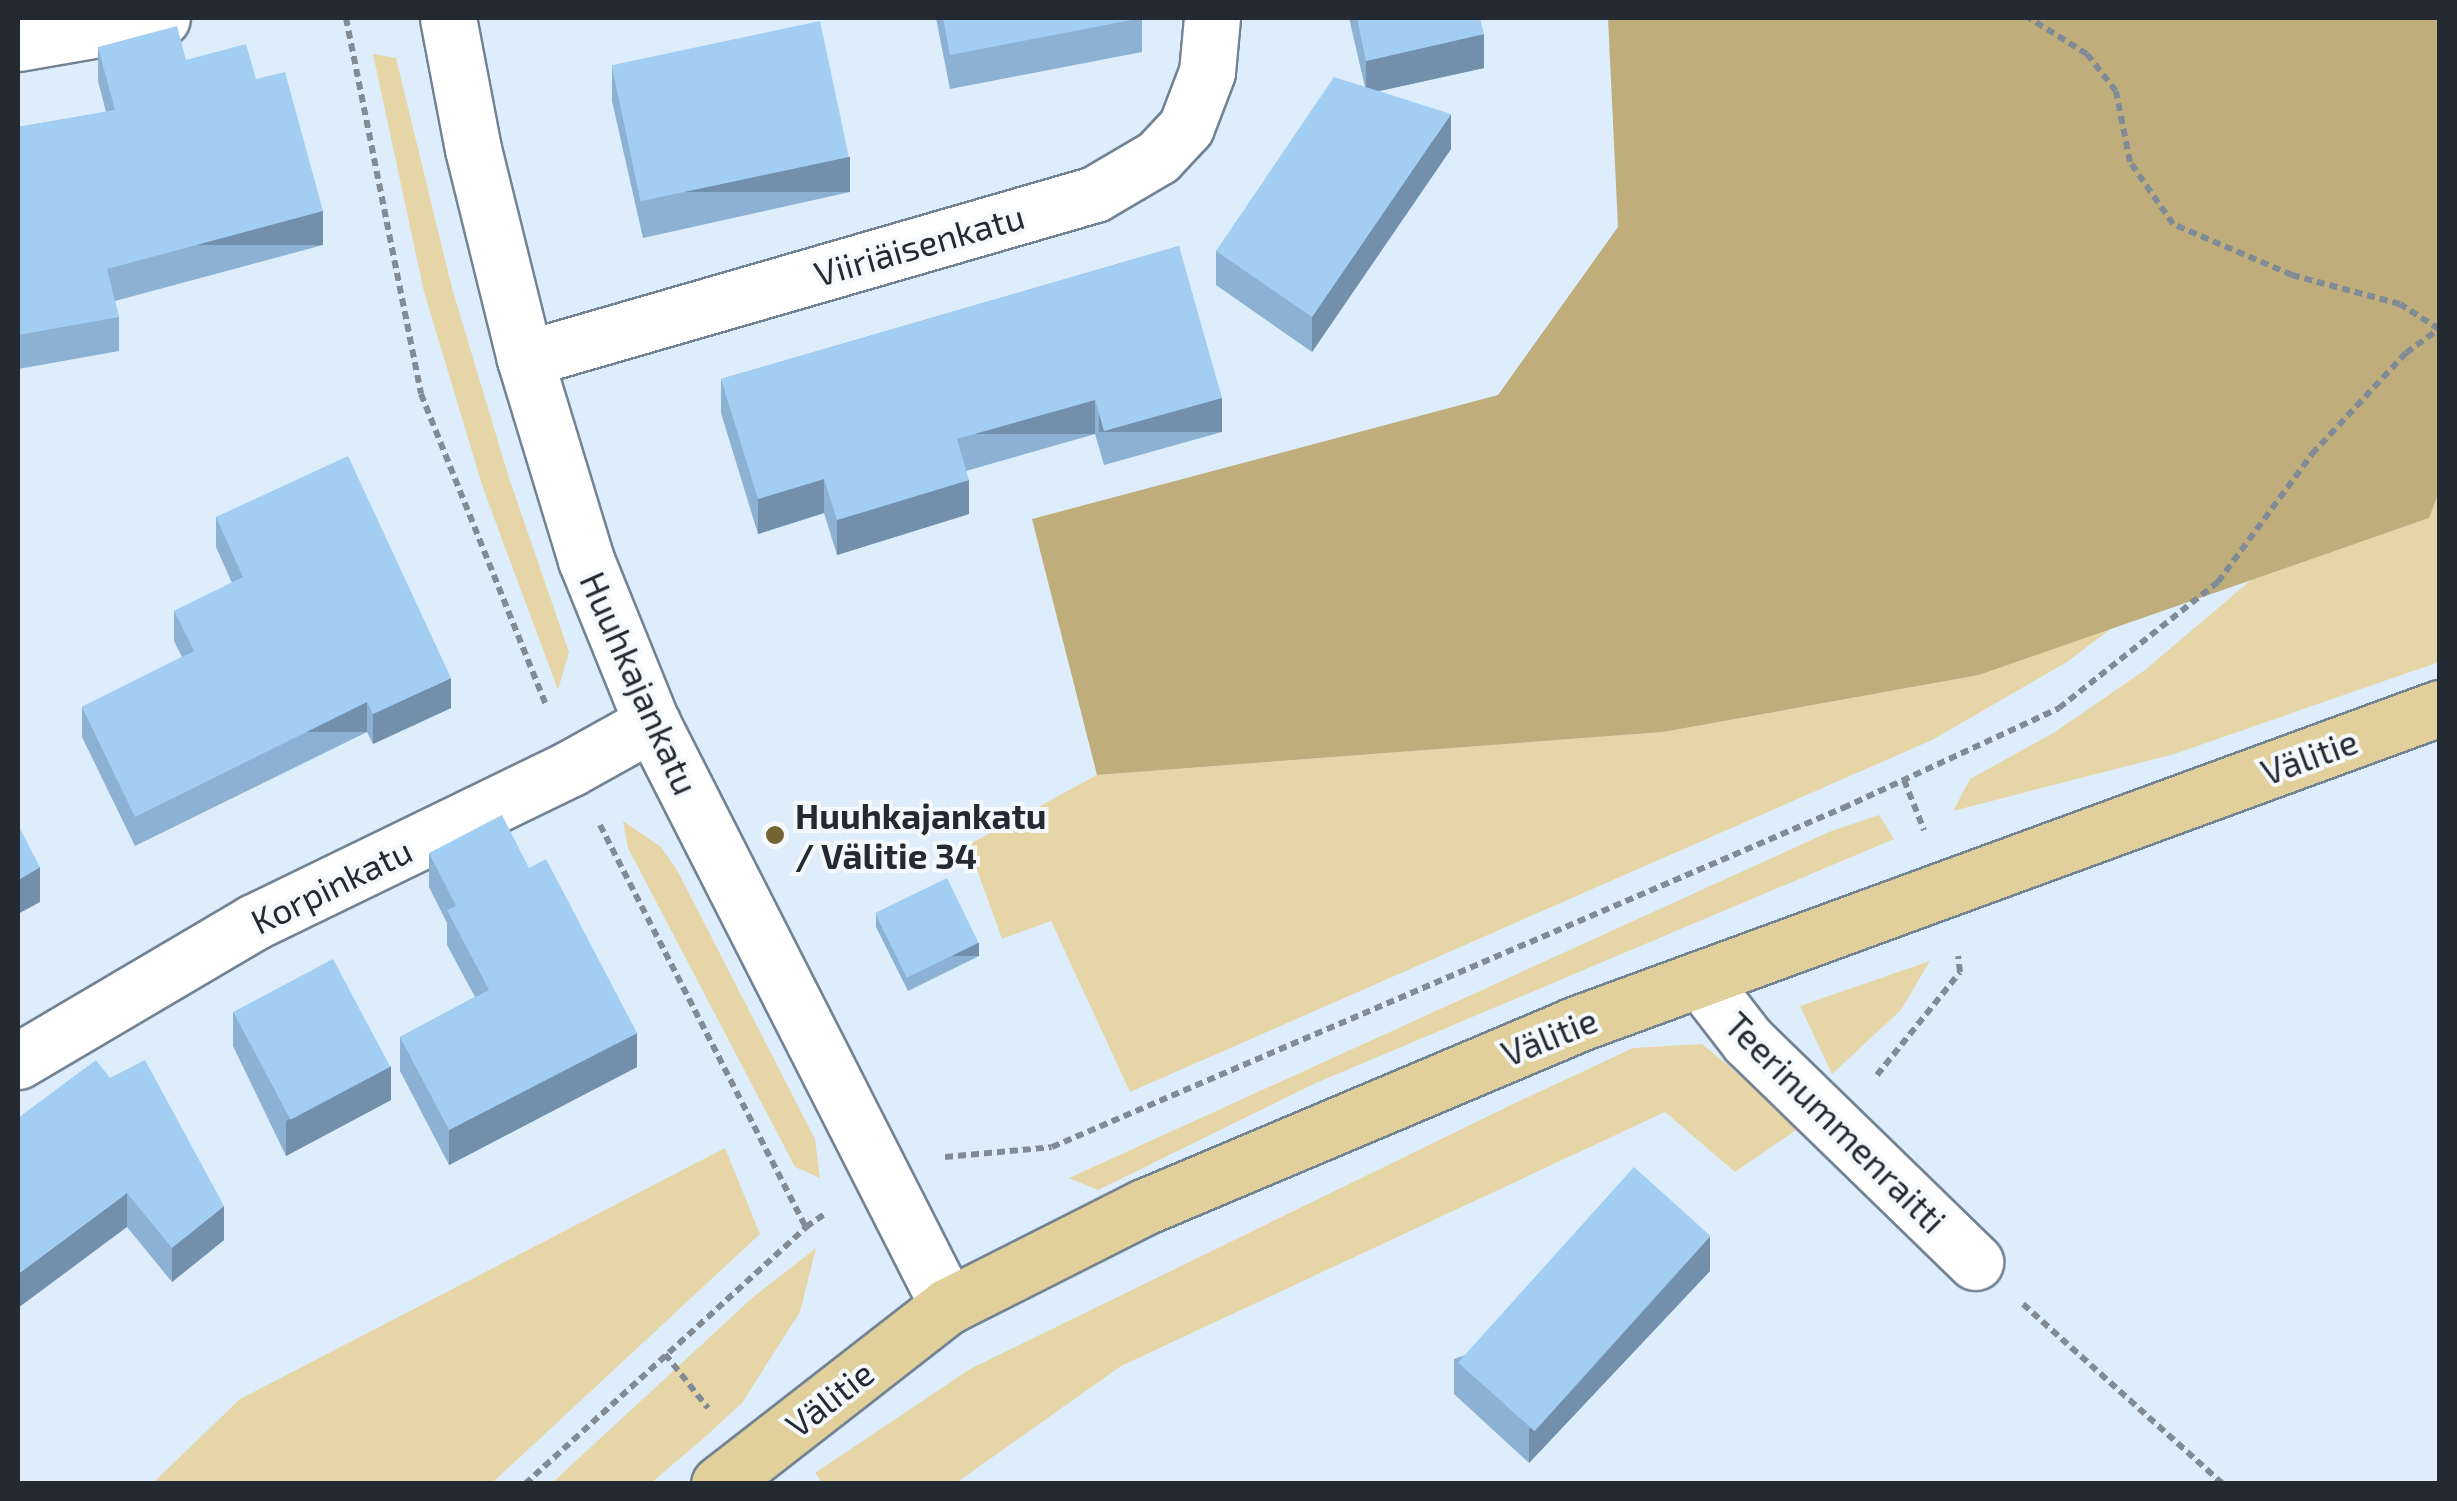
<!DOCTYPE html>
<html>
<head>
<meta charset="utf-8">
<style>
  body { margin:0 }
  #map { position:relative; width:2457px; height:1501px; overflow:hidden; background:#deedfb; font-family:"Exo 2",sans-serif }
  div>[style] { position:absolute }
  .green>* { inset:0; background:#e6d6a7 }
  .forest>* { inset:0; background:#bfae7b }
  .path>* { height:6px; margin-top:-3px; transform-origin:0; background:repeating-linear-gradient(90deg,#808b95 0 8px,transparent 0 13px) }
  .roads { filter:drop-shadow(2px 0 #728393) drop-shadow(-2px 0 #728393) drop-shadow(0 2px #728393) drop-shadow(0 -2px #728393) }
  .minor>* { height:55px; margin:-27.5px; padding:0 27.5px; transform-origin:27.5px; border-radius:27.5px; background:#fff }
  .major>* { height:55px; margin:-27.5px; padding:0 27.5px; transform-origin:27.5px; border-radius:27.5px; background:#e1d09b }
  .wall>* { inset:0; background:#8cb1d2 }
  .shaded-wall>* { inset:0; background:#7290ab; transform-origin:0 0 }
  .building>* { inset:0; background:#a3cef4; transform-origin:0 0 }
  .dots>* { width:28px; height:28px; translate:-50% -50%; box-sizing:border-box; border:5px solid #f5f9fc; border-radius:50% }
  span { translate:-50% -50%; white-space:nowrap; text-align:center; line-height:1.15; -webkit-text-stroke:8px #f5f9fc; paint-order:stroke }
  .street-label { font-size:35px; color:#232a31 }
  .poi-label { font-size:35px; color:#232a31; font-weight:700 }
  .left { translate:0 -50%; text-align:left }
  .frame { position:absolute; inset:0; border:20px solid #232a31; pointer-events:none }
</style>
</head>
<body>
<div id="map">
  <div class="green">
    <i style="clip-path:polygon(373px 54px,396px 58px,452px 288px,509px 478px,569px 652px,558px 690px,483px 488px,424px 292px)"></i>
    <i style="clip-path:polygon(2439px 489px,2439px 662px,2174px 754px,1953px 811px,1970px 779px,2055px 732px,2145px 670px,2251px 580px,2429px 518px)"></i>
    <i style="clip-path:polygon(2112px 628px,2067px 662px,1932px 740px,1130px 1092px,1051px 921px,1002px 939px,968px 845px,1097px 775px,1663px 732px,1979px 675px)"></i>
    <i style="clip-path:polygon(1879px 815px,1894px 839px,1316px 1083px,1098px 1190px,1069px 1178px,1829px 832px)"></i>
    <i style="clip-path:polygon(623px 821px,661px 847px,677px 870px,815px 1139px,820px 1178px,795px 1167px,628px 848px)"></i>
    <i style="clip-path:polygon(1930px 961px,1901px 1010px,1832px 1074px,1800px 1006px)"></i>
    <i style="clip-path:polygon(1702px 1044px,1802px 1126px,1735px 1172px,1665px 1112px,1121px 1366px,956px 1483px,822px 1483px,815px 1473px,970px 1369px,1509px 1106px,1633px 1048px)"></i>
    <i style="clip-path:polygon(725px 1148px,760px 1234px,492px 1483px,153px 1483px,240px 1399px)"></i>
    <i style="clip-path:polygon(816px 1248px,800px 1312px,742px 1403px,705px 1437px,651px 1483px,552px 1483px,751px 1299px)"></i>
  </div>
  <div class="forest">
    <i style="clip-path:polygon(1608px 18px,2439px 18px,2440px 489px,2429px 518px,1979px 675px,1663px 732px,1097px 775px,1032px 519px,1498px 395px,1618px 227px)"></i>
  </div>
  <div class="path">
    <i style="left:346px;top:18px;width:383px;rotate:78.7deg"></i>
    <i style="left:421px;top:394px;width:335px;rotate:68.1deg"></i>
    <i style="left:1904px;top:780px;width:54px;rotate:68.2deg"></i>
    <i style="left:600px;top:825px;width:452px;rotate:62.9deg"></i>
    <i style="left:1877px;top:1075px;width:132px;rotate:-51.1deg"></i>
    <i style="left:1960px;top:972px;width:16px;rotate:-97deg"></i>
    <i style="left:945px;top:1157px;width:107px;rotate:-5.3deg"></i>
    <i style="left:1052px;top:1147px;width:861px;rotate:-23.2deg"></i>
    <i style="left:1843px;top:808px;width:238px;rotate:-24.8deg"></i>
    <i style="left:2059px;top:708px;width:203px;rotate:-38.4deg"></i>
    <i style="left:2218px;top:582px;width:159px;rotate:-53.7deg"></i>
    <i style="left:2312px;top:454px;width:138px;rotate:-47.1deg"></i>
    <i style="left:2406px;top:353px;width:41px;rotate:-36deg"></i>
    <i style="left:2439px;top:329px;width:46px;rotate:-147.3deg"></i>
    <i style="left:2400px;top:304px;width:112px;rotate:-165deg"></i>
    <i style="left:2292px;top:275px;width:129px;rotate:-156.8deg"></i>
    <i style="left:2173px;top:224px;width:75px;rotate:-124.7deg"></i>
    <i style="left:2130px;top:162px;width:72px;rotate:-101.2deg"></i>
    <i style="left:2116px;top:91px;width:47px;rotate:-128.1deg"></i>
    <i style="left:2087px;top:54px;width:68px;rotate:-148.2deg"></i>
    <i style="left:2023px;top:1304px;width:269px;rotate:42deg"></i>
    <i style="left:665px;top:1354px;width:69px;rotate:51.5deg"></i>
    <i style="left:525px;top:1484px;width:381px;rotate:-42.4deg"></i>
    <i style="left:806px;top:1227px;width:24px;rotate:-35deg"></i>
  </div>
  <div class="roads">
    <div class="minor">
      <i style="left:448px;top:18px;width:133px;rotate:79.2deg"></i>
      <i style="left:473px;top:149px;width:216px;rotate:76.1deg"></i>
      <i style="left:525px;top:359px;width:210px;rotate:73.1deg"></i>
      <i style="left:586px;top:560px;width:176px;rotate:68deg"></i>
      <i style="left:652px;top:723px;width:654px;rotate:63.08deg"></i>
      <i style="left:18px;top:43px;width:146px;rotate:-9.8deg"></i>
      <i style="left:525px;top:359px;width:593px;rotate:-16.14deg"></i>
      <i style="left:1095px;top:194px;width:73px;rotate:-30.4deg"></i>
      <i style="left:1158px;top:157px;width:41px;rotate:-47deg"></i>
      <i style="left:1186px;top:127px;width:59px;rotate:-69.1deg"></i>
      <i style="left:1207px;top:72px;width:54px;rotate:-84.7deg"></i>
      <i style="left:1700px;top:979px;width:78px;rotate:52.3deg"></i>
      <i style="left:1748px;top:1041px;width:317px;rotate:44.2deg"></i>
      <i style="left:18px;top:1061px;width:274px;rotate:-30.5deg"></i>
      <i style="left:254px;top:922px;width:352px;rotate:-25.9deg"></i>
      <i style="left:571px;top:768px;width:93px;rotate:-29.1deg"></i>
    </div>
    <div class="major">
      <i style="left:719px;top:1484px;width:290px;rotate:-37.9deg"></i>
      <i style="left:948px;top:1306px;width:220px;rotate:-26.8deg"></i>
      <i style="left:1144px;top:1207px;width:467px;rotate:-22.9deg"></i>
      <i style="left:1574px;top:1025px;width:922px;rotate:-20.11deg"></i>
    </div>
  </div>
  <div class="wall">
    <i style="clip-path:polygon(936px 18px,1142px 18px,1142px 52px,950px 89px)"></i>
    <i style="clip-path:polygon(1349px 18px,1480px 18px,1484px 68px,1379px 91px,1451px 149px,1312px 352px,1216px 285px,1216px 251px,1365px 87px)"></i>
    <i style="clip-path:polygon(98px 47px,186px 60px,256px 79px,323px 245px,115px 301px,119px 317px,119px 351px,18px 369px,18px 127px,106px 112px,98px 81px)"></i>
    <i style="clip-path:polygon(612px 67px,850px 192px,643px 238px,612px 101px)"></i>
    <i style="clip-path:polygon(1179px 246px,1222px 432px,1104px 465px,1095px 434px,966px 471px,969px 514px,837px 555px,824px 513px,758px 534px,721px 413px,721px 379px)"></i>
    <i style="clip-path:polygon(216px 517px,451px 708px,373px 744px,367px 732px,135px 846px,82px 737px,82px 707px,182px 657px,174px 641px,174px 611px,232px 583px,216px 547px)"></i>
    <i style="clip-path:polygon(429px 853px,637px 1067px,449px 1165px,400px 1071px,400px 1037px,475px 997px,447px 945px,447px 923px,429px 887px)"></i>
    <i style="clip-path:polygon(876px 914px,979px 956px,908px 991px,876px 927px)"></i>
    <i style="clip-path:polygon(233px 1012px,391px 1100px,286px 1156px,233px 1046px)"></i>
    <i style="clip-path:polygon(110px 1078px,224px 1240px,172px 1282px,127px 1227px)"></i>
    <i style="clip-path:polygon(1710px 1271px,1529px 1463px,1454px 1394px,1454px 1359px)"></i>
  </div>
  <div class="shaded-wall">
    <i style="clip-path:polygon(1484px 34px,1484px 68px,1366px 94px,1366px 61px)"></i>
    <i style="clip-path:polygon(1451px 114px,1451px 149px,1312px 352px,1312px 317px)"></i>
    <i style="left:850px;top:157px;width:35px;height:212px;rotate:90deg"></i>
    <i style="left:323px;top:211px;width:34px;height:224px;rotate:90deg"></i>
    <i style="left:1222px;top:398px;width:34px;height:123px;rotate:90deg"></i>
    <i style="left:1095px;top:400px;width:34px;height:143px;rotate:90deg"></i>
    <i style="clip-path:polygon(824px 479px,824px 513px,758px 534px,758px 499px)"></i>
    <i style="clip-path:polygon(969px 480px,969px 514px,837px 555px,837px 520px)"></i>
    <i style="clip-path:polygon(451px 678px,451px 708px,373px 744px,373px 714px)"></i>
    <i style="left:367px;top:702px;width:30px;height:259px;rotate:90deg"></i>
    <i style="clip-path:polygon(40px 867px,40px 902px,18px 914px,18px 880px)"></i>
    <i style="left:979px;top:943px;width:13px;height:79px;rotate:90deg"></i>
    <i style="clip-path:polygon(637px 1033px,637px 1067px,449px 1165px,449px 1130px)"></i>
    <i style="clip-path:polygon(391px 1066px,391px 1100px,286px 1156px,286px 1121px)"></i>
    <i style="clip-path:polygon(127px 1193px,127px 1227px,18px 1308px,18px 1274px)"></i>
    <i style="clip-path:polygon(224px 1206px,224px 1240px,172px 1282px,172px 1248px)"></i>
    <i style="clip-path:polygon(1710px 1236px,1710px 1271px,1529px 1463px,1529px 1429px)"></i>
  </div>
  <div class="building">
    <i style="clip-path:polygon(943px 18px,1142px 18px,950px 55px)"></i>
    <i style="clip-path:polygon(1357px 18px,1480px 18px,1484px 34px,1366px 61px)"></i>
    <i style="left:820px;top:21px;width:139px;height:213px;rotate:78deg"></i>
    <i style="clip-path:polygon(177px 26px,186px 60px,246px 44px,256px 79px,285px 72px,323px 211px,107px 269px,119px 317px,18px 335px,18px 127px,115px 110px,98px 47px)"></i>
    <i style="clip-path:polygon(1334px 77px,1451px 114px,1312px 317px,1216px 251px)"></i>
    <i style="clip-path:polygon(1179px 246px,1222px 398px,1104px 431px,1095px 400px,957px 439px,969px 480px,837px 520px,824px 479px,758px 499px,721px 379px)"></i>
    <i style="clip-path:polygon(348px 456px,451px 678px,373px 714px,367px 702px,135px 817px,82px 707px,194px 651px,174px 611px,243px 577px,216px 517px)"></i>
    <i style="clip-path:polygon(502px 815px,529px 868px,546px 859px,637px 1033px,449px 1130px,400px 1037px,489px 990px,447px 910px,456px 906px,429px 853px)"></i>
    <i style="clip-path:polygon(18px 825px,40px 867px,18px 880px)"></i>
    <i style="left:947px;top:878px;width:72px;height:80px;rotate:64deg"></i>
    <i style="left:333px;top:959px;width:122px;height:113px;rotate:62deg"></i>
    <i style="clip-path:polygon(96px 1060px,110px 1078px,145px 1060px,224px 1206px,172px 1248px,127px 1193px,18px 1274px,18px 1118px)"></i>
    <i style="left:1634px;top:1167px;width:103px;height:263px;rotate:42deg"></i>
  </div>
  <div class="dots">
    <i style="left:775px;top:835px;background:#746432"></i>
  </div>
  <div class="street-label">
    <span style="left:919px;top:244px;rotate:-16deg">Viiriäisenkatu</span>
    <span style="left:640px;top:683px;rotate:66deg">Huuhkajankatu</span>
    <span style="left:2309px;top:756px;rotate:-20deg">Välitie</span>
    <span style="left:331px;top:885px;rotate:-26deg">Korpinkatu</span>
    <span style="left:1549px;top:1036px;rotate:-22deg">Välitie</span>
    <span style="left:1836px;top:1122px;rotate:45deg">Teerinummenraitti</span>
    <span style="left:829px;top:1398px;rotate:-38deg">Välitie</span>
  </div>
  <div class="poi-label">
    <span class="left" style="left:795px;top:835px">Huuhkajankatu<br>/ Välitie 34</span>
  </div>
  <div class="frame"></div>
</div>
</body>
</html>
